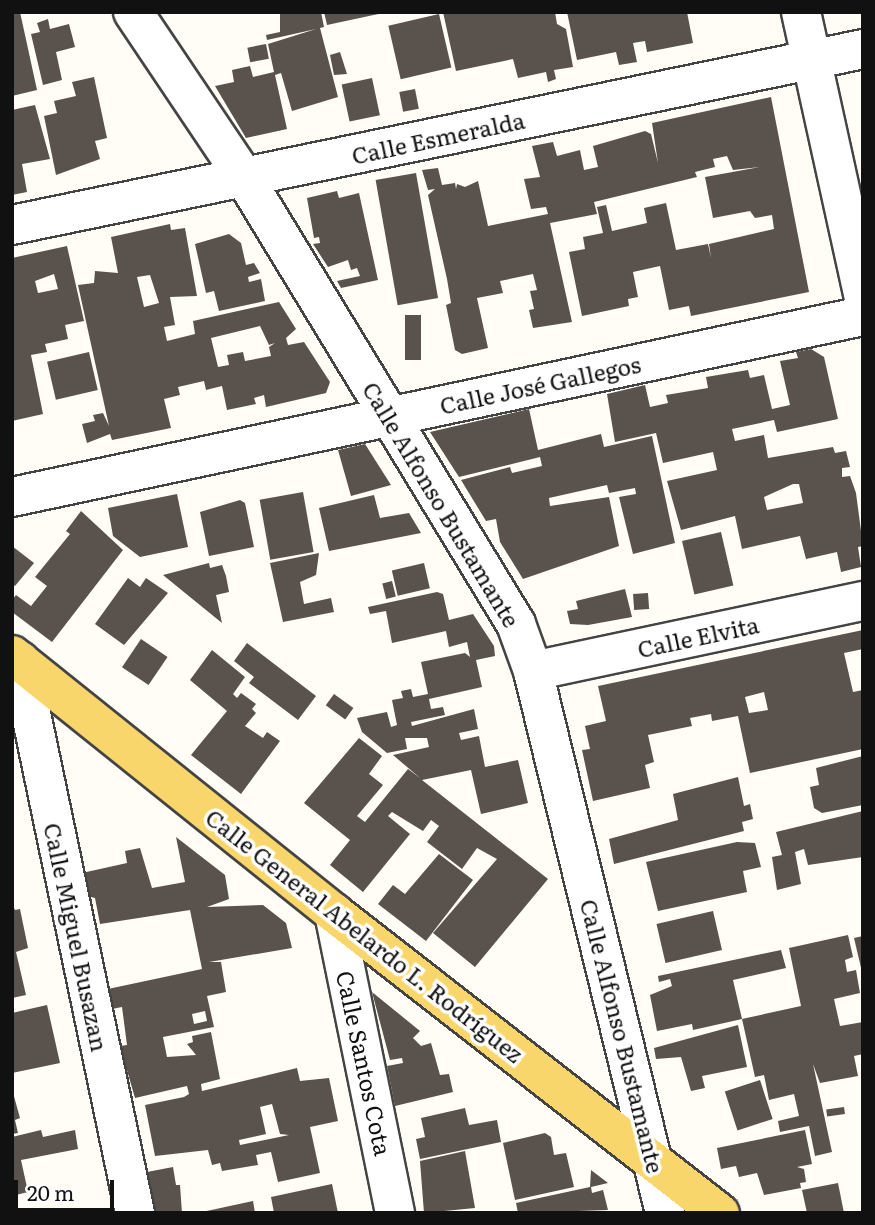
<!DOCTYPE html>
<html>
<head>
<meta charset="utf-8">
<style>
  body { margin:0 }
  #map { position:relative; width:875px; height:1225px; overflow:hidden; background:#fffdf5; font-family:Literata,serif }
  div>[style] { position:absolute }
  .building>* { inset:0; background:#5a524d; transform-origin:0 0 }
  .roads { filter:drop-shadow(2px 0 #444) drop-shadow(-2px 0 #444) drop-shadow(0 2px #444) drop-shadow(0 -2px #444) }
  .minor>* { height:38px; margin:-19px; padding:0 19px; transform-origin:19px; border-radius:19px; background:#fff }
  .major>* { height:38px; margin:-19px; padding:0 19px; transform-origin:19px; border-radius:19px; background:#f9d66b }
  span { translate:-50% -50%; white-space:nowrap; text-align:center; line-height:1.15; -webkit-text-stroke:7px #fff; paint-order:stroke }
  .street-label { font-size:23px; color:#111 }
  .frame { position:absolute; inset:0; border:14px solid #111; pointer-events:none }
  .scale { position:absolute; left:14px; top:1180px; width:100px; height:32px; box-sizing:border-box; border:4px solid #111; border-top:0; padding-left:9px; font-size:21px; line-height:24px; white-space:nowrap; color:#111; -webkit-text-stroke:5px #fff; paint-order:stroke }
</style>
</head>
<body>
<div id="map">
  <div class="building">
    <i style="clip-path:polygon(12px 12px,20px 12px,37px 90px,12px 96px)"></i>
    <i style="clip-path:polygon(280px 12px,321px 12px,324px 27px,320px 28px,338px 97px,292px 111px,281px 73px,275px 75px,287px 129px,246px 138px,215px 86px,234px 82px,232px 70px,250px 66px,253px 77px,274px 72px,268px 44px,316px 29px,267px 40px,266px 35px,280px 32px)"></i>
    <i style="clip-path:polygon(324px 12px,383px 12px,383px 13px,327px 25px)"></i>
    <i style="clip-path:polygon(443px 12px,555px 12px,557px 24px,566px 29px,573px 67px,554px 70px,556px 79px,548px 82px,546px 72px,518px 78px,513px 59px,456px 71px)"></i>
    <i style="clip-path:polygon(567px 12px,687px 12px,693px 43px,647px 52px,645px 41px,633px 43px,637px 62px,619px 65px,616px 52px,577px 60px)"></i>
    <i style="left:439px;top:14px;width:55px;height:52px;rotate:77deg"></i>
    <i style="clip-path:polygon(48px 19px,50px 29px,69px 24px,75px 47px,56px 52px,62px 80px,43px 85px,31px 34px,40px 32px,37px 23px)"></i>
    <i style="left:266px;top:44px;width:15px;height:19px;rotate:79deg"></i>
    <i style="clip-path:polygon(340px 52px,347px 74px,334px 75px,330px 55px)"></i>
    <i style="clip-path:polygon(94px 77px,107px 138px,95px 141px,100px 159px,56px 175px,44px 116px,57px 113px,54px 101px,76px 96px,72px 82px)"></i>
    <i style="left:372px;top:78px;width:38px;height:31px;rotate:78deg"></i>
    <i style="left:415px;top:89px;width:20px;height:16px;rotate:79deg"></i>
    <i style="clip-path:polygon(771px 97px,809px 292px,691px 316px,689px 306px,669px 310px,660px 266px,633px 272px,638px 297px,628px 299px,629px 306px,582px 316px,569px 252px,585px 249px,583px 237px,603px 233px,597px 207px,606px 205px,612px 231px,647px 223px,644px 208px,666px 203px,676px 250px,708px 244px,711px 258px,709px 244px,774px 229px,772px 215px,755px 218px,750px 211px,713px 218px,705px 177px,760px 167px,733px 170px,727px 156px,713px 159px,715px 167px,695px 172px,697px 177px,594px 202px,597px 214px,550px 223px,572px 322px,533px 328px,529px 310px,534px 309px,530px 291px,537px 290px,533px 274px,500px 281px,503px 293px,477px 298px,488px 348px,462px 354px,455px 350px,446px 305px,451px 303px,447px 279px,428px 195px,435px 189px,428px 190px,422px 170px,438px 168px,442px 185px,455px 183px,456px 189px,457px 184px,465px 187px,478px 181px,488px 226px,548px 214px,546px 207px,531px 209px,524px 179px,540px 177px,532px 146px,553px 142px,557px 156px,580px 150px,584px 170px,598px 167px,593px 146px,645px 131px,651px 134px,658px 163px,652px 123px)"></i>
    <i style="clip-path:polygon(35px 105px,50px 159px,22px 164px,27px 192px,12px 195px,12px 110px)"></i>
    <i style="left:416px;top:173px;width:127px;height:41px;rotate:80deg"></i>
    <i style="clip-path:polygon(337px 191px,339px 198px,359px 193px,378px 280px,341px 288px,337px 281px,360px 276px,357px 268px,351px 270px,348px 260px,328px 267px,313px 244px,320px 243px,319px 237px,314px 238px,307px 198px)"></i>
    <i style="clip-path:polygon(evenodd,170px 224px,171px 230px,185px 228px,197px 296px,170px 297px,175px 325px,164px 327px,167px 341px,195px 334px,193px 321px,279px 302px,296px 329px,286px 338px,288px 345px,304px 342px,330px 382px,326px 393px,266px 407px,264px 395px,254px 398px,256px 404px,227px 410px,222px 386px,206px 390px,204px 381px,178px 387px,180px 395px,164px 399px,171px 428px,112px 440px,110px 434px,87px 443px,82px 424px,95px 421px,93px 415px,103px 413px,109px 426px,78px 285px,94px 283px,95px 271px,118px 273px,111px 237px,170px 224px,150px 275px,159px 303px,144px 307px,137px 277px,150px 275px,170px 224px,260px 326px,269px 345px,275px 343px,269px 347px,271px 356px,245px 361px,243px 352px,227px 355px,229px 365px,218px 367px,211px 338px,260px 326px)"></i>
    <i style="clip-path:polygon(229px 234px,241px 243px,246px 265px,254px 263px,260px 273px,248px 277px,249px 282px,261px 279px,265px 301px,219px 311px,214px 291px,206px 293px,195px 244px)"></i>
    <i style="clip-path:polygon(evenodd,67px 246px,84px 321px,65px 325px,68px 339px,45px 344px,47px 352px,31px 355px,43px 414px,12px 421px,12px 258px,67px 246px,54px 274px,58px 289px,38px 293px,35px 281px,54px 274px)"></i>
    <i style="left:405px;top:315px;width:16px;height:45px"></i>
    <i style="clip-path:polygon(evenodd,811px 349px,824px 357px,838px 419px,777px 432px,774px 420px,732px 429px,735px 441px,764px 435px,768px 458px,833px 447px,835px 453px,846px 451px,850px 467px,842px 468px,842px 477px,850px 476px,856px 493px,863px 546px,858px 547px,861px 567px,841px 572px,837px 552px,806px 559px,800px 536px,742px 549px,735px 516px,681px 530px,667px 481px,717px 470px,713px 452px,663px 463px,656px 433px,615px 442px,607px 394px,645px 385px,650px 407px,668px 403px,666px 395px,708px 388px,706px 377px,748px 370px,750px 378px,764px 375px,772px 409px,790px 405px,780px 361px,798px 358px,796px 352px,811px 349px,793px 484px,799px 484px,803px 503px,767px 510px,764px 497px,793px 484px)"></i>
    <i style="left:89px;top:352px;width:39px;height:43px;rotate:77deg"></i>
    <i style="clip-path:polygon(529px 409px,538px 450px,601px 434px,604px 447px,652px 436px,675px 543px,633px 554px,619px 497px,636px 494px,635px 488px,609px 493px,607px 485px,549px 498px,550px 506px,609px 497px,619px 546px,523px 579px,500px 542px,496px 519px,486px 521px,461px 480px,510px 467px,512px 473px,542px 466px,540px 457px,459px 477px,430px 432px)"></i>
    <i style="clip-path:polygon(365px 444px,391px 485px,351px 496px,338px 450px)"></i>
    <i style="left:303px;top:492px;width:61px;height:44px;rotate:80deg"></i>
    <i style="clip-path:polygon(177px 494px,188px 547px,140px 557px,113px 536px,108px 508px)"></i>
    <i style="clip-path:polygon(374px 495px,380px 518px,409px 513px,421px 533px,329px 551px,319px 508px)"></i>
    <i style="clip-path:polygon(240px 500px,245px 503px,254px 547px,209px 556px,200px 512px)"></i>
    <i style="clip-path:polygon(81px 511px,123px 550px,52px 642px,12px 612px,12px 600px,16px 595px,31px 606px,47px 586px,35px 577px,70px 534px,66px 531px)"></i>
    <i style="left:721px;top:532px;width:55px;height:40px;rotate:77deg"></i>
    <i style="clip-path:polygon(12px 546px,34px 563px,15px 586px,12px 584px)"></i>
    <i style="clip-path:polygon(319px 553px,316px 575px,300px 582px,304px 604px,331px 598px,334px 612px,283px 622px,270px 563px)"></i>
    <i style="clip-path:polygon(209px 563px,210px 568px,222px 565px,226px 576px,229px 592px,216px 595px,222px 623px,163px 575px)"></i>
    <i style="left:424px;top:563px;width:26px;height:33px;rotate:77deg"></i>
    <i style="clip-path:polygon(128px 578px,140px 587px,146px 578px,168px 593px,124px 645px,95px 624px)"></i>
    <i style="left:392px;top:581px;width:16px;height:10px;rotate:76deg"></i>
    <i style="clip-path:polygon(625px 589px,632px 617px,588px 625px,570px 624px,567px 611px,578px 609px,576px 601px)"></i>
    <i style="clip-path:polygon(437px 592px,443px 594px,449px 620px,473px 614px,494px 646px,495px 656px,476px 660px,482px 687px,429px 699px,431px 709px,443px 707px,445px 715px,411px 722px,412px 726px,474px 709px,478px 729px,459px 733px,461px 740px,479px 736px,485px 767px,518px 760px,528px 803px,481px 814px,471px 770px,422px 780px,548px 879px,475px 967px,433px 933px,497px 859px,477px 848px,462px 869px,427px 842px,439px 826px,431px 820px,423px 831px,392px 812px,388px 816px,410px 834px,363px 892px,330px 865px,350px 840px,304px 803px,359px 738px,382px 756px,369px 774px,383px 785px,357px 816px,365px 822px,408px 769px,420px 778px,393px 755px,429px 747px,427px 738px,405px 738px,407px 749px,387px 753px,362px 732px,357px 718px,387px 712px,391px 727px,397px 725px,392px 700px,403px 698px,401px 691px,411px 689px,413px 697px,428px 694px,421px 662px,465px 653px,470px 657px,467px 642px,449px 647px,446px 631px,392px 643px,386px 611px,370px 614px,368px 607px)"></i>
    <i style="left:648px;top:593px;width:16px;height:15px;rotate:86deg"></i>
    <i style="clip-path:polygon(evenodd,863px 630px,863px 649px,844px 653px,853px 692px,863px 690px,863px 749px,750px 773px,738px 716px,712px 721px,711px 714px,690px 718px,692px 726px,648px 735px,654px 762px,645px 765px,650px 788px,593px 801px,582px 750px,590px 749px,585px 726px,606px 721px,598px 686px,863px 630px,764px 692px,768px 710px,749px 713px,745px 697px,764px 692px)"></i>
    <i style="left:141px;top:639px;width:32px;height:34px;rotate:34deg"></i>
    <i style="clip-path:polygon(247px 643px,316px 696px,298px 720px,249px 683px,254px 677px,234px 661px)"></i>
    <i style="clip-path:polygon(212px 650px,245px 677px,233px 694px,237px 698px,241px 693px,256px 704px,252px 709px,256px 713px,245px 726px,263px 738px,267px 732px,280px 741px,241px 794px,191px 755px,227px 711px,190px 680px)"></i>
    <i style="left:334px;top:694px;width:24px;height:14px;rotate:36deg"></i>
    <i style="clip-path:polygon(863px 756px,863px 805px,822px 813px,814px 808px,810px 787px,819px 785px,816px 768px)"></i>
    <i style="clip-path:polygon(738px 777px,744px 806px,750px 804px,753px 819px,742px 822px,744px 831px,614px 864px,609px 839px,678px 820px,673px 794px)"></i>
    <i style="clip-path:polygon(863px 811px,863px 857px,808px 865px,804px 849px,795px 852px,801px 884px,777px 890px,772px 857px,782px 855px,776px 832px)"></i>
    <i style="clip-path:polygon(evenodd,176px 837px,225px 875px,229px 899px,207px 907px,263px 905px,286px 923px,292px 948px,209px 962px,221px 962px,226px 992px,207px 996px,214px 1027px,163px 1037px,167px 1057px,196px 1055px,187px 1044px,193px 1042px,192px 1036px,211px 1032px,220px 1079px,201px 1084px,202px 1091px,297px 1068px,300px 1081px,329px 1078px,338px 1121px,310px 1127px,320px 1173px,278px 1182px,271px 1152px,256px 1155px,258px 1165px,222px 1171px,220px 1163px,212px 1165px,208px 1150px,155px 1156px,145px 1105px,184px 1097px,189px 1094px,187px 1086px,135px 1098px,120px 1046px,127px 1045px,122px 1007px,112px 1009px,108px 989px,202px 969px,190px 910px,100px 924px,95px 898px,87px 896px,82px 873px,127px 863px,125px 851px,140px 848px,152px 888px,185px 882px,176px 837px,205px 1011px,207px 1021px,194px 1024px,192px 1014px,205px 1011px,176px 837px,272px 1104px,280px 1134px,289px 1135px,240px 1145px,239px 1140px,266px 1134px,260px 1107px,272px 1104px)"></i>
    <i style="clip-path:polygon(737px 842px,755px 843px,761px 867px,743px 871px,747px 892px,658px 911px,646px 862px)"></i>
    <i style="clip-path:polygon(439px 854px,473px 880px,426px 941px,378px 904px,393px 885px,405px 894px)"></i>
    <i style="clip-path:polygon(12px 904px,15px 910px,20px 909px,28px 948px,16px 952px,26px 995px,12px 998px)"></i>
    <i style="left:713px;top:911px;width:40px;height:58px;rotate:77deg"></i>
    <i style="clip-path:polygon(848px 935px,853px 957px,845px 960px,847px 972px,856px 970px,860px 993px,834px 999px,840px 1026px,863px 1022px,863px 1054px,854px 1056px,858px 1076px,820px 1083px,813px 1064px,832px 1152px,815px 1156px,809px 1126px,780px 1132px,778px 1121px,799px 1116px,794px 1094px,769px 1100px,764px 1075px,755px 1077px,742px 1019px,801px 1006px,789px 948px)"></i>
    <i style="clip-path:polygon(863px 936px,863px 971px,862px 972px,854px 938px)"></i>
    <i style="clip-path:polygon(781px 950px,786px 968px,733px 980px,742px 1019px,693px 1030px,692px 1024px,657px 1031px,650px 995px,672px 986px,670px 979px,659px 982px,658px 976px)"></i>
    <i style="clip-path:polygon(372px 992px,420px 1031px,413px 1038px,421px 1046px,431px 1043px,440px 1075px,449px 1074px,453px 1092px,395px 1106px,387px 1066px,403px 1063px,402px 1058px,390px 1060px)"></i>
    <i style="clip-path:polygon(47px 1005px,60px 1063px,12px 1073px,12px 1013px)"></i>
    <i style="clip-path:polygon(738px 1025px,747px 1067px,702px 1076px,705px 1088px,691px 1091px,681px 1057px,656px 1059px,654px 1048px)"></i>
    <i style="left:760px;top:1080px;width:41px;height:37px;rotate:72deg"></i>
    <i style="clip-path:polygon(12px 1089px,20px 1118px,15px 1120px,18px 1133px,12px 1134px)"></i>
    <i style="left:844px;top:1107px;width:7px;height:18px;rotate:82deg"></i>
    <i style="clip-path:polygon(465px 1108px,469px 1125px,497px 1120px,501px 1142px,420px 1159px,416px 1139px,425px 1137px,421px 1118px)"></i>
    <i style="clip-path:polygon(41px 1130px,43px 1137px,75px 1130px,78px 1149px,21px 1160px,28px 1192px,12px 1196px,12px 1137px)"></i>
    <i style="clip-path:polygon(805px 1130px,812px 1164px,797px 1167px,804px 1169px,806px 1182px,800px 1183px,801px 1188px,764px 1195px,757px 1173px,739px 1177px,736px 1166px,721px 1169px,717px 1148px)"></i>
    <i style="clip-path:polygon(545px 1133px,551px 1137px,554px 1155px,566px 1153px,574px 1187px,515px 1200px,503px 1143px)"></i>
    <i style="clip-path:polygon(465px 1151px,475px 1208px,424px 1213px,420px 1161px)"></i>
    <i style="clip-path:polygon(173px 1167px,176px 1185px,180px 1185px,182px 1213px,156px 1213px,147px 1172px)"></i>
    <i style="clip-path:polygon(591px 1170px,608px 1183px,591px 1187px,592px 1193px,603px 1190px,608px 1210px,518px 1213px,516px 1203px,590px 1187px)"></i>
    <i style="clip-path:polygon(838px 1183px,844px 1213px,807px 1213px,802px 1190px)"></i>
    <i style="clip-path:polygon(332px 1184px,338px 1213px,274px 1213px,271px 1197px)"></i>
    <i style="clip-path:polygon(253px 1201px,255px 1213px,202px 1213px,202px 1212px)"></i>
  </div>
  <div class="roads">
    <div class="minor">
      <i style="left:133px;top:12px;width:199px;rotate:56.1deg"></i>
      <i style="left:244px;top:177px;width:523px;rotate:58.68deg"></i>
      <i style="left:516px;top:624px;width:50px;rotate:70.1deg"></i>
      <i style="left:533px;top:671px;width:558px;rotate:76.31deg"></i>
      <i style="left:801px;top:12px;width:290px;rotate:77.6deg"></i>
      <i style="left:12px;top:225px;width:869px;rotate:-11.68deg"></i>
      <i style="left:12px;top:497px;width:870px;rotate:-12.01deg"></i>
      <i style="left:20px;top:661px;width:564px;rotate:78.23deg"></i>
      <i style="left:533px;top:671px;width:337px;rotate:-12deg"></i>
      <i style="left:334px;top:913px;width:306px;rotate:78.5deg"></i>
    </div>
    <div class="major">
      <i style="left:12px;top:655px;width:413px;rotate:38.7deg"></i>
      <i style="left:334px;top:913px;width:489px;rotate:37.9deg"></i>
    </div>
  </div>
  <div class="street-label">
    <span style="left:438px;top:137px;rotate:-12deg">Calle Esmeralda</span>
    <span style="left:540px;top:384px;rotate:-12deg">Calle José Gallegos</span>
    <span style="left:442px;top:504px;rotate:59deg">Calle Alfonso Bustamante</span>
    <span style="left:698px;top:636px;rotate:-12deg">Calle Elvita</span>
    <span style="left:365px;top:935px;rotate:38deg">Calle General Abelardo L. Rodríguez</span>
    <span style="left:77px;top:937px;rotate:78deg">Calle Miguel Busazan</span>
    <span style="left:623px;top:1036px;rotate:76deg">Calle Alfonso Bustamante</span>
    <span style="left:365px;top:1063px;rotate:78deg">Calle Santos Cota</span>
  </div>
  <div class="frame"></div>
  <div class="scale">20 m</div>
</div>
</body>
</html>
